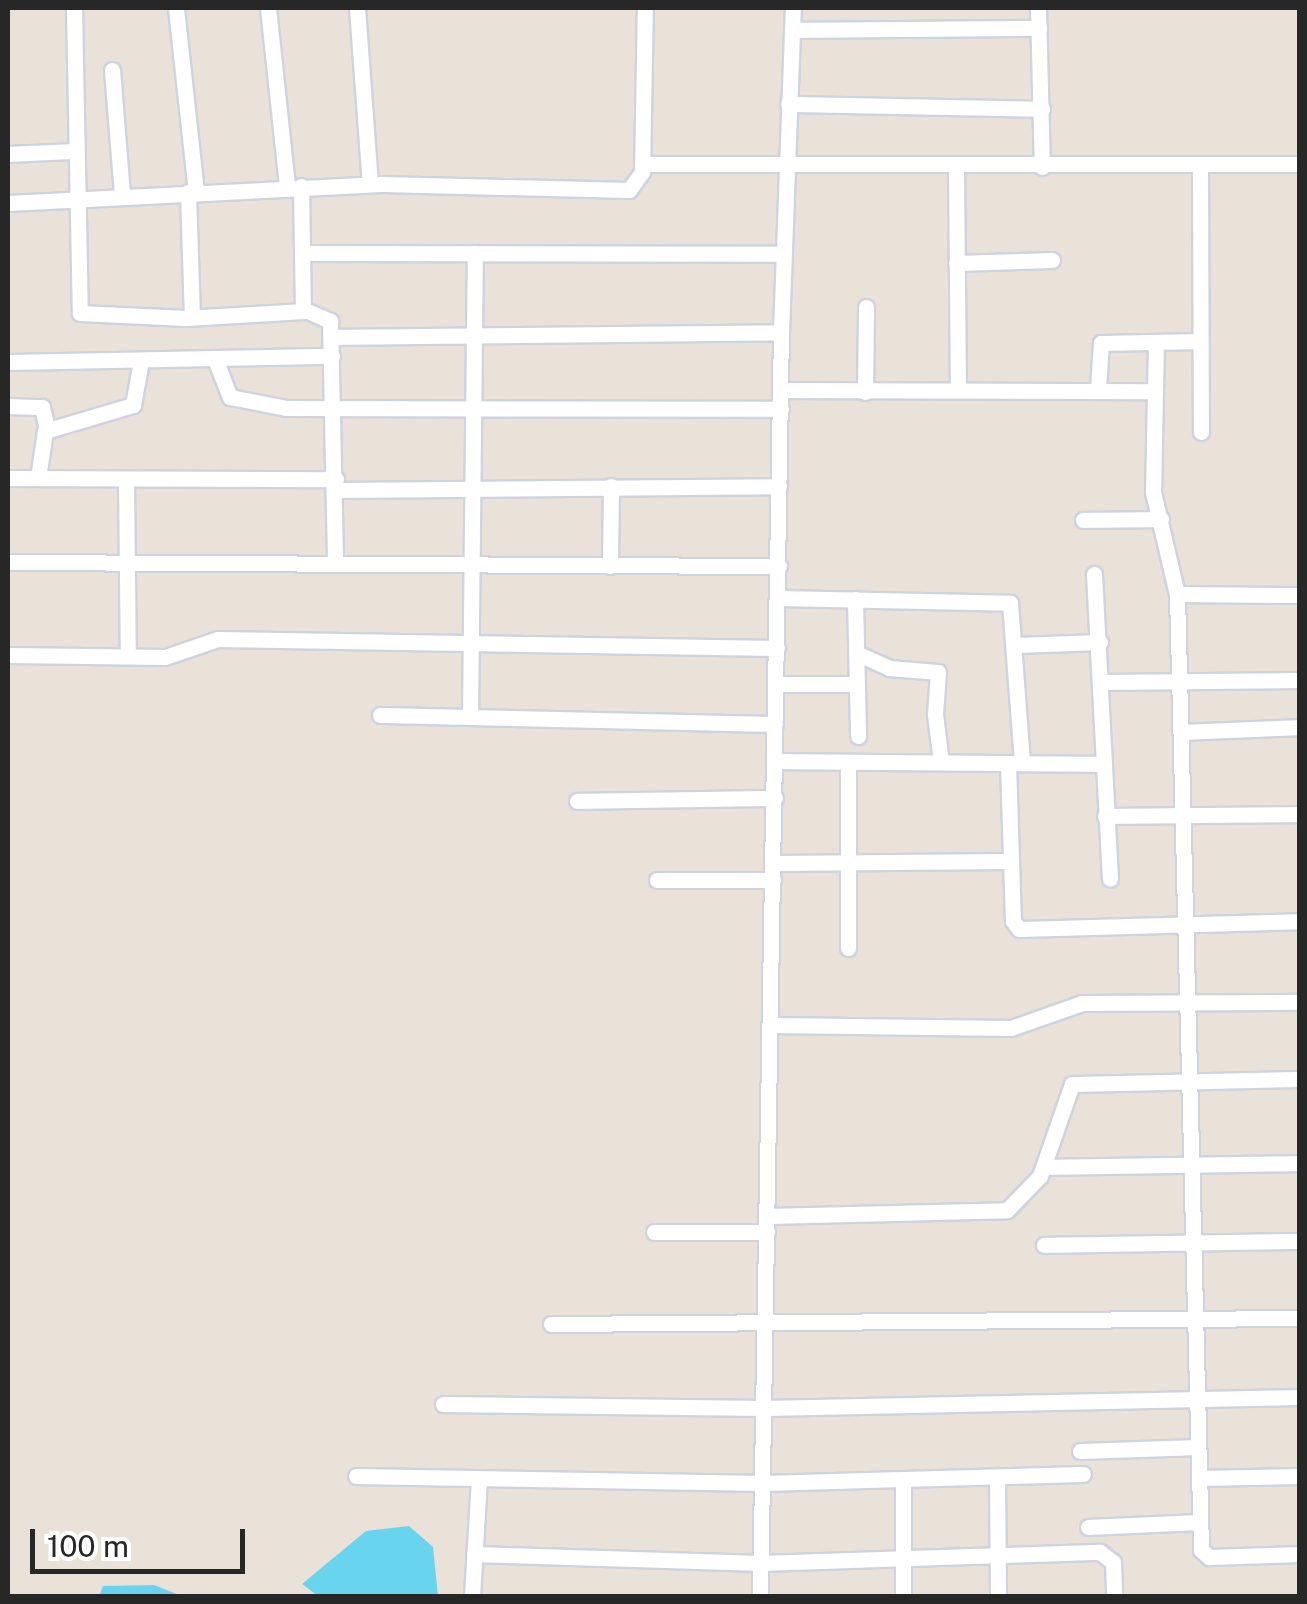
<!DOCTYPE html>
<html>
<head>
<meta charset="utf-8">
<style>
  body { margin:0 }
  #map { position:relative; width:1307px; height:1604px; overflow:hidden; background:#eae1d8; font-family:"Public Sans",sans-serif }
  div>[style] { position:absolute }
  .water>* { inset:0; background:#69d4ee }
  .roads { filter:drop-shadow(2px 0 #ced3e1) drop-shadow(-2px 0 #ced3e1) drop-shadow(0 2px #ced3e1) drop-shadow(0 -2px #ced3e1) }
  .minor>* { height:15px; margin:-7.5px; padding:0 7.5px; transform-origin:7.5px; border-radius:7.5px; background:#fff }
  span { translate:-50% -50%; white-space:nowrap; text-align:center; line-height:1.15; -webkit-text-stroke:9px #fff; paint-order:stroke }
  .frame { position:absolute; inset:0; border:10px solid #272727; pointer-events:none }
  .scale { position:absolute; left:30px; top:1529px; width:215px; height:45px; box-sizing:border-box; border:5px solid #272727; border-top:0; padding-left:12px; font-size:30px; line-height:35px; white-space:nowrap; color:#272727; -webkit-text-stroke:8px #fff; paint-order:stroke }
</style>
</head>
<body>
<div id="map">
  <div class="water">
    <i style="clip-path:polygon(409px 1526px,433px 1547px,438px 1596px,318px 1596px,302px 1584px,366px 1531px)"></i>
    <i style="clip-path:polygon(154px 1585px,182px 1596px,99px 1596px,103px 1586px)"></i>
  </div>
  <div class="roads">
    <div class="minor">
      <i style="left:74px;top:8px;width:305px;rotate:88.9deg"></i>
      <i style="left:80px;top:313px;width:106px;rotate:2.7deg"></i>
      <i style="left:186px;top:318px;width:118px;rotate:-3.4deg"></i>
      <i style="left:176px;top:8px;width:185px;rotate:83.8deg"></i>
      <i style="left:268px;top:8px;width:180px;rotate:83.9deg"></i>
      <i style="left:357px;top:8px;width:176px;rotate:85.8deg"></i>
      <i style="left:1038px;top:8px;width:159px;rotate:88.6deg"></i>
      <i style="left:792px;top:30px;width:247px;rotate:-0.5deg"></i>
      <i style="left:112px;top:70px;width:124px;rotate:85.4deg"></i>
      <i style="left:788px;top:104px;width:254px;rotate:1.1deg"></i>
      <i style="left:8px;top:154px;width:67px;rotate:-2.6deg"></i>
      <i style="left:643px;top:164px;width:657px"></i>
      <i style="left:956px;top:166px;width:224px;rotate:89.5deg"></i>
      <i style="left:1200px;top:166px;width:266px;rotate:89.8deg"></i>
      <i style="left:301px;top:186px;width:123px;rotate:89.1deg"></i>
      <i style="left:303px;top:309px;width:30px;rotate:24deg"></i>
      <i style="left:330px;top:321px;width:241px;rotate:88.8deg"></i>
      <i style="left:188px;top:192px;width:125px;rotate:88.2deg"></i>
      <i style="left:8px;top:203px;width:374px;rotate:-2.9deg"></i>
      <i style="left:382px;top:184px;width:247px;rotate:1.4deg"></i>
      <i style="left:629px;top:190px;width:22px;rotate:-54deg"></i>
      <i style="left:642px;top:172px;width:164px;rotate:-89deg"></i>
      <i style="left:302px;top:253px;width:481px;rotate:0.1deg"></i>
      <i style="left:956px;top:263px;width:96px;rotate:-1.8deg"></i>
      <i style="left:331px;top:337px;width:450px;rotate:-0.6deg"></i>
      <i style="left:215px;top:359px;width:41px;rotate:68.5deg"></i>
      <i style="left:230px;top:397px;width:57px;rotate:11.1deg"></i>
      <i style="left:286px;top:408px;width:495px;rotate:0.1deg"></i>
      <i style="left:8px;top:362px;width:324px;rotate:-1.1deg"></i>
      <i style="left:1098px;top:388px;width:45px;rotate:-86.2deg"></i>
      <i style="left:1101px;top:343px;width:99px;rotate:-1.2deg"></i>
      <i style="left:780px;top:390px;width:375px;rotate:0.2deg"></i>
      <i style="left:1155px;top:391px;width:101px;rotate:91.1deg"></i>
      <i style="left:1153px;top:492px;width:105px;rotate:76.8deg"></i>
      <i style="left:1177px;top:594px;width:956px;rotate:88.56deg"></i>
      <i style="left:1201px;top:1550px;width:11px;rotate:41deg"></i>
      <i style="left:1209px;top:1557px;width:91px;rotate:-1.9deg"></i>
      <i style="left:1155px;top:391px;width:49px;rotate:-88.8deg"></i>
      <i style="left:865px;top:392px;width:85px;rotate:-89.3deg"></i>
      <i style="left:8px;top:406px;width:34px;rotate:2deg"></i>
      <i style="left:42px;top:407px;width:23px;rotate:77deg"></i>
      <i style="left:8px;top:478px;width:328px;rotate:0.2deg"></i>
      <i style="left:38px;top:478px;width:48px;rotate:-81.5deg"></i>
      <i style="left:45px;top:431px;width:92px;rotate:-16.5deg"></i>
      <i style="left:133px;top:405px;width:45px;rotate:-79.7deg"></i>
      <i style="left:126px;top:479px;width:177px;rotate:89.4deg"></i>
      <i style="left:336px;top:490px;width:443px;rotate:-0.5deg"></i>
      <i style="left:1083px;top:520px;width:78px;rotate:-0.7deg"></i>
      <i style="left:8px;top:562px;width:771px;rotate:0.3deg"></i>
      <i style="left:610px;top:566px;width:80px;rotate:-89.3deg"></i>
      <i style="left:1094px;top:574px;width:305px;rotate:87deg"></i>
      <i style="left:1177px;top:594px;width:123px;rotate:0.5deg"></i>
      <i style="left:778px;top:598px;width:232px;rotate:1.2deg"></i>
      <i style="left:1010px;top:603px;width:160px;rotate:85.7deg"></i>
      <i style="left:855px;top:599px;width:137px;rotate:88.7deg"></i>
      <i style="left:1016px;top:645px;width:84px;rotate:-2deg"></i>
      <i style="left:856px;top:653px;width:36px;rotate:24deg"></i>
      <i style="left:889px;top:668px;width:49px;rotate:4.7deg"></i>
      <i style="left:938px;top:672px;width:42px;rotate:94.1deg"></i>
      <i style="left:935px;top:714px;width:48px;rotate:82.9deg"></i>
      <i style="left:8px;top:655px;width:157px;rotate:0.7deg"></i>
      <i style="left:165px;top:657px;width:56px;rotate:-18.8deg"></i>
      <i style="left:218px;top:639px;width:559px;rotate:0.92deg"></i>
      <i style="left:1102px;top:682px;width:198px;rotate:-0.6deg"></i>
      <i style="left:776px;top:684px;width:81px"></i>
      <i style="left:380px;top:715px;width:395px;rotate:1.3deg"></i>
      <i style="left:470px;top:717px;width:464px;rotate:-89.4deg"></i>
      <i style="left:1182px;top:732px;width:118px;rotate:-2.4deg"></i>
      <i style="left:776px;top:761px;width:328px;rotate:0.5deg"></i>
      <i style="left:848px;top:763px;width:185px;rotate:90deg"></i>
      <i style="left:1008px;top:763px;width:158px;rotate:88.2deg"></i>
      <i style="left:1013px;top:921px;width:10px;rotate:53deg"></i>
      <i style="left:1019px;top:929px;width:281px;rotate:-1.6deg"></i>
      <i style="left:577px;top:801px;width:198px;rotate:-0.9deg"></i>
      <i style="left:1105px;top:816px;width:195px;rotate:-0.6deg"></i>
      <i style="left:773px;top:863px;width:236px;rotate:-0.5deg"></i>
      <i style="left:657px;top:880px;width:116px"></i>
      <i style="left:771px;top:1025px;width:240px;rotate:0.7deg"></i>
      <i style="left:1011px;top:1028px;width:75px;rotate:-19.4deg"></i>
      <i style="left:1082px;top:1003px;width:218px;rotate:-0.3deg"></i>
      <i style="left:1045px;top:1167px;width:255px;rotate:-0.9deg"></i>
      <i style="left:767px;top:1216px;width:240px;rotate:-1.4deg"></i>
      <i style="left:1007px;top:1210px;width:47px;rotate:-45.9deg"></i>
      <i style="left:1040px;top:1176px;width:97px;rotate:-70.8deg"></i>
      <i style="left:1072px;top:1084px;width:228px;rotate:-1.3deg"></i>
      <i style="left:654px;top:1232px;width:113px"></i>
      <i style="left:1044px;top:1245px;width:256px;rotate:-0.9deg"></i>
      <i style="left:551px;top:1324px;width:749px;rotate:-0.46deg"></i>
      <i style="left:443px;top:1404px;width:321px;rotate:0.7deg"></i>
      <i style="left:764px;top:1408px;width:536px;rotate:-1.18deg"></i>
      <i style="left:1080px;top:1451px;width:118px;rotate:-1.9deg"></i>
      <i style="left:356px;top:1476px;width:407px;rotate:1deg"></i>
      <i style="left:763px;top:1483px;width:320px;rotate:-1.6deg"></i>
      <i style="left:997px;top:1478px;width:118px;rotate:89.5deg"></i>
      <i style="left:1199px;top:1478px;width:101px;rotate:-1.1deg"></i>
      <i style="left:903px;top:1481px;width:115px;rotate:90deg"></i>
      <i style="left:1088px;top:1527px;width:111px;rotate:-2.6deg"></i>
      <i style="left:474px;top:1554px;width:287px;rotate:1.8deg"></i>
      <i style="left:761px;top:1563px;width:339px;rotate:-1.9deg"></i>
      <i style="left:1100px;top:1552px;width:16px;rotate:38deg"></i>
      <i style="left:1113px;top:1562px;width:34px;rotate:88deg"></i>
      <i style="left:472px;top:1596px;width:117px;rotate:-86.6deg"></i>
      <i style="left:760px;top:1596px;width:1264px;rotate:-89.05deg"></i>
      <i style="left:781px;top:332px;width:324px;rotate:-87.9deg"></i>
    </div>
  </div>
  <div class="frame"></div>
  <div class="scale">100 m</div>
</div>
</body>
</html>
